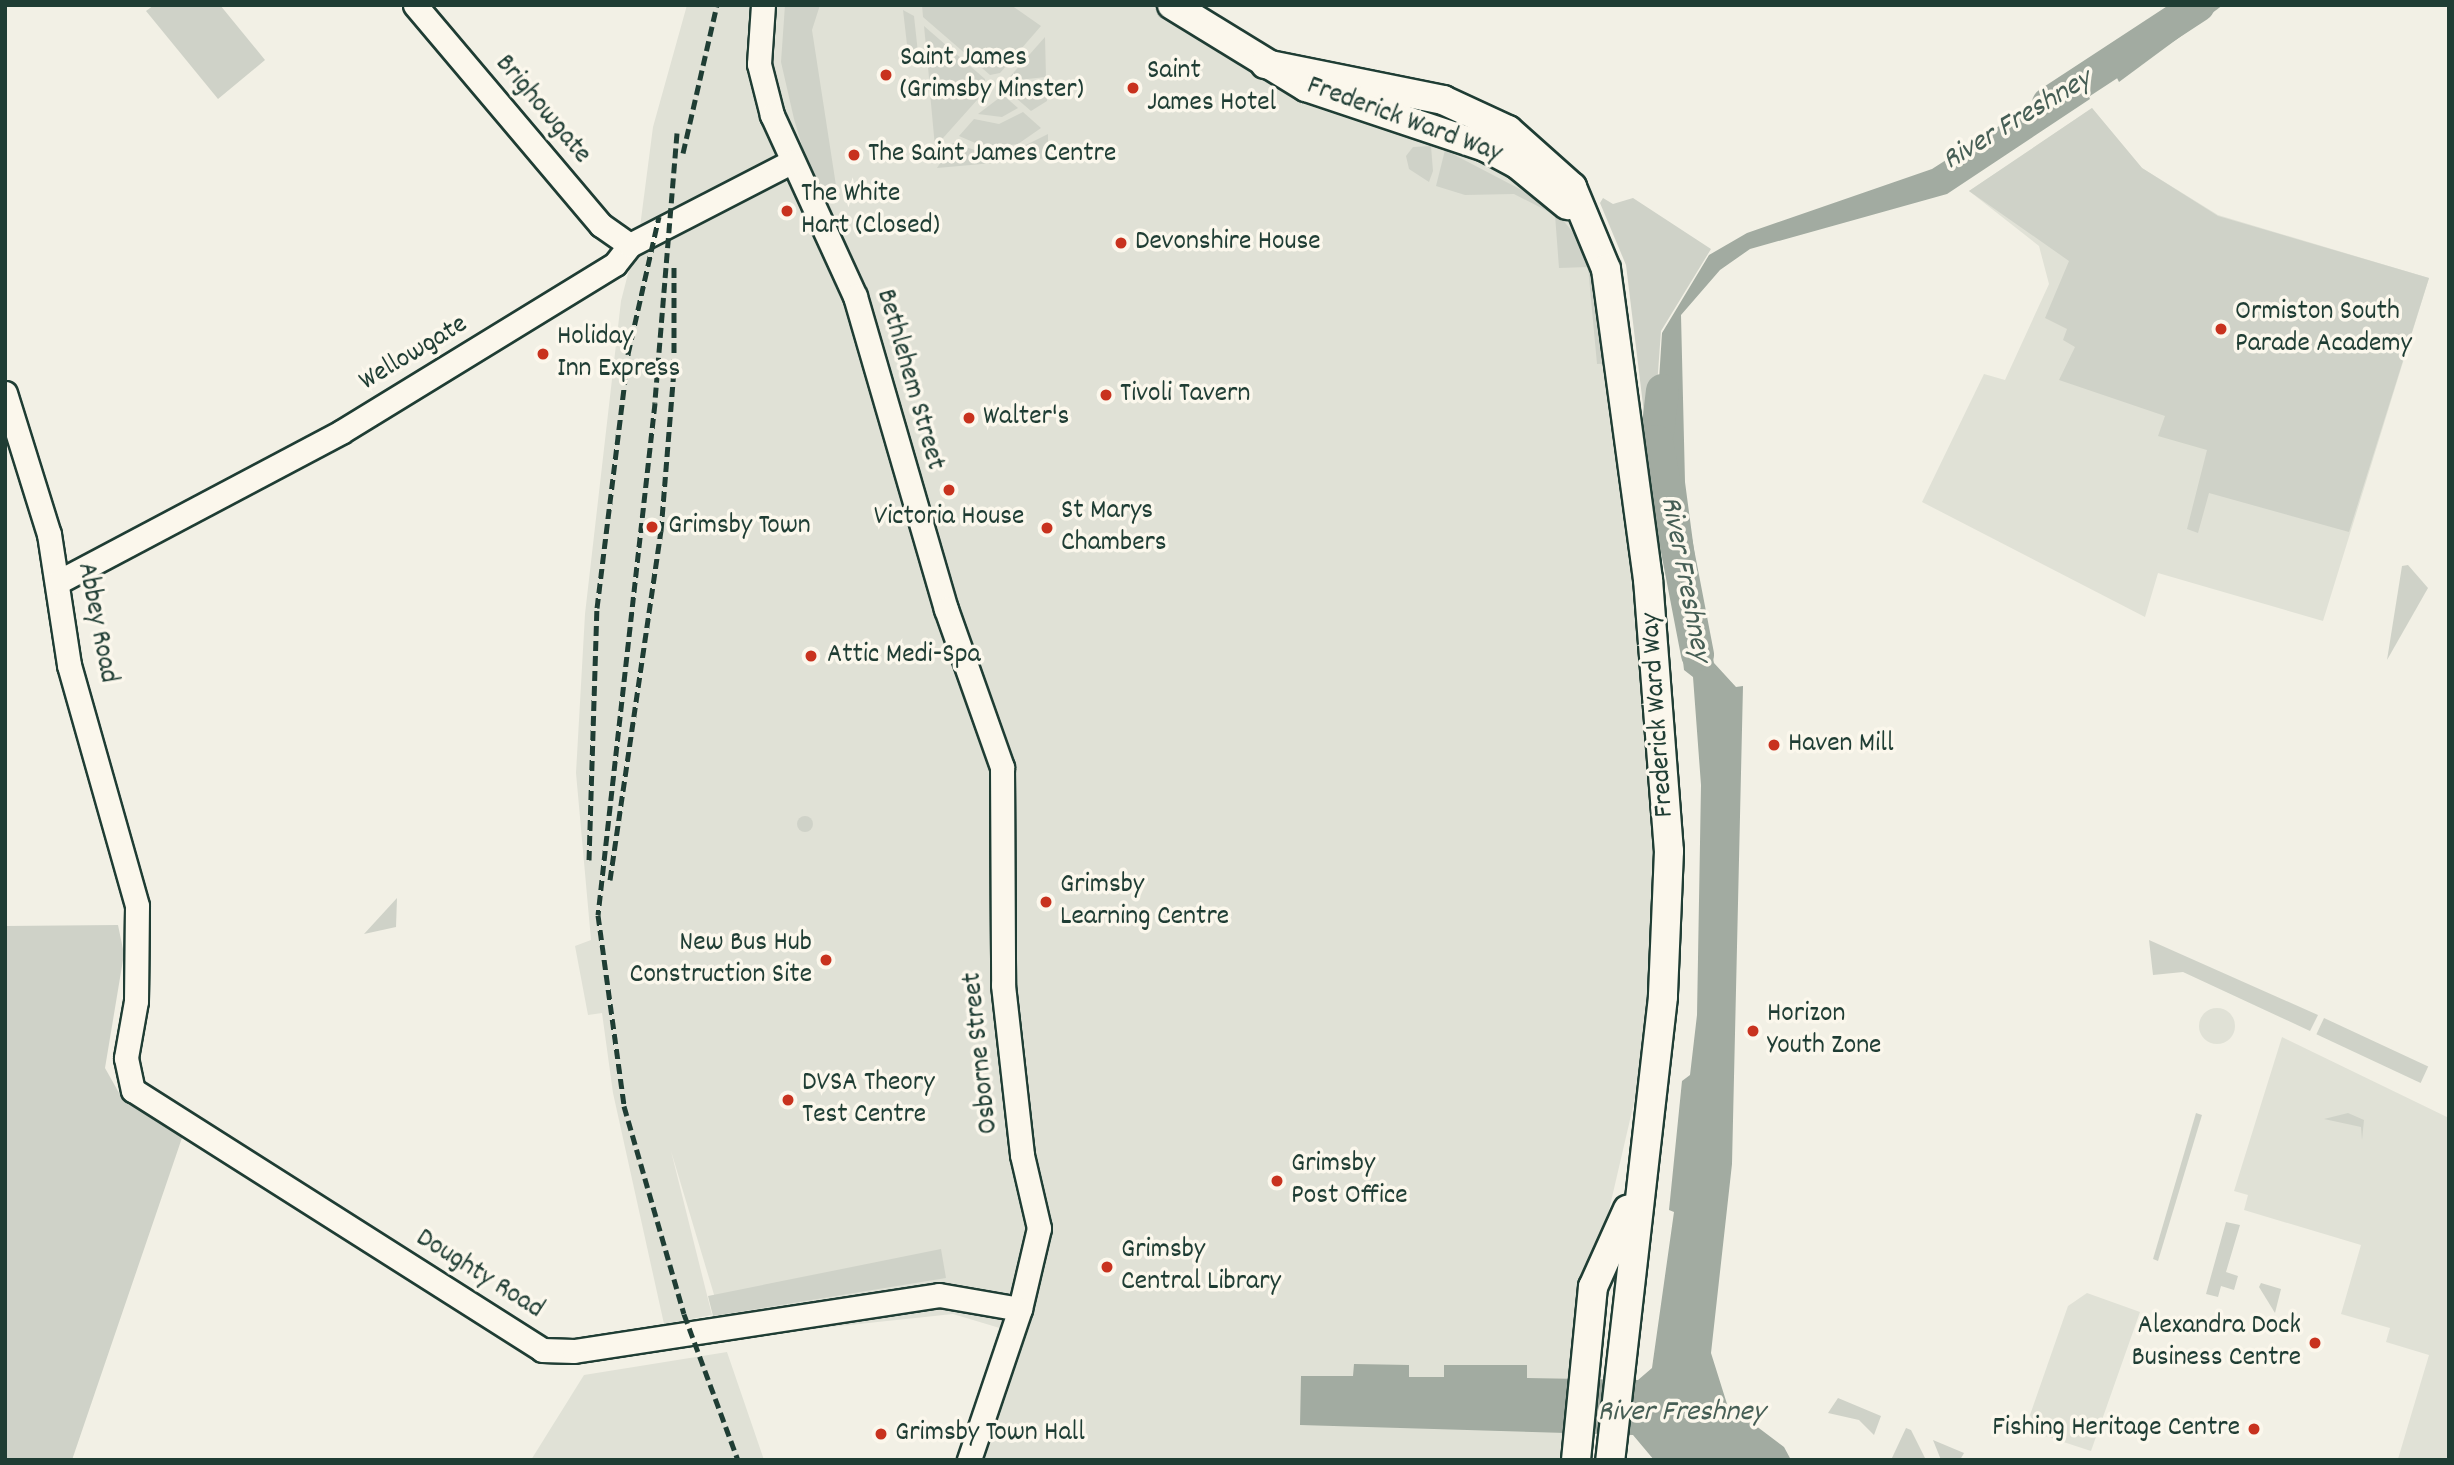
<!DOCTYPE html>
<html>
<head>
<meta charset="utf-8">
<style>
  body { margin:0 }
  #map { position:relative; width:2454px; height:1465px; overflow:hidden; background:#f2f0e5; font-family:Dekko,sans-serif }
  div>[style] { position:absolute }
  .built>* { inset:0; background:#e0e1d6 }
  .round { border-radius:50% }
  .green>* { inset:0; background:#cfd2c8; transform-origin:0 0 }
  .water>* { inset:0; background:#a2aba1 }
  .river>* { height:33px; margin:-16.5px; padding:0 16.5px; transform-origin:16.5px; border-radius:16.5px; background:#a2aba1 }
  .roads { filter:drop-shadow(2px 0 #1f3d34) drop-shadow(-2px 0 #1f3d34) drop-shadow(0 2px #1f3d34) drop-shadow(0 -2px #1f3d34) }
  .minor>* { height:23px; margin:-11.5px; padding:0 11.5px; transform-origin:11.5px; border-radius:11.5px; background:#fbf7ec }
  .major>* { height:28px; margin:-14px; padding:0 14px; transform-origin:14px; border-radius:14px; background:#fbf7ec }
  .rail>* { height:5px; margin-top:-2.5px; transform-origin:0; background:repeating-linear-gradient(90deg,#1f3d34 0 10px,transparent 0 15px) }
  .dots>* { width:19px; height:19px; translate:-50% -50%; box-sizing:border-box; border:4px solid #fbf7ec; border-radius:50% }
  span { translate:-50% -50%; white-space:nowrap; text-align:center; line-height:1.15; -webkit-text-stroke:7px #fbf7ec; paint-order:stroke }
  .poi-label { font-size:28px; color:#1f3d34 }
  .left { translate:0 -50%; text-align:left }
  .right { translate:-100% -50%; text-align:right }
  .street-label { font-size:28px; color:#1f3d34 }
  .water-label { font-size:30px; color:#465e55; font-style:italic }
  .frame { position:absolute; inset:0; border:7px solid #1f3d34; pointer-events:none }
</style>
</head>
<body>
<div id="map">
  <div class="built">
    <i style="clip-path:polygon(687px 5px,1160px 5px,1514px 176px,1552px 201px,1591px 244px,1642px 585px,1660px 916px,1639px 1081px,1577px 1348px,1566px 1460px,982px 1460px,1026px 1336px,953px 1314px,727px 1338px,671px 1151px,712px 1315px,664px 1324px,613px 1093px,602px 1013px,588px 1015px,575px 946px,591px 940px,576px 773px,585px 614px,621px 301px,640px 227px,653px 127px)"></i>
    <i style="clip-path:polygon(2092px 108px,2142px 168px,2218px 215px,2429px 278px,2323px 621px,2158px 573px,2145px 617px,1922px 502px,1984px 374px,2005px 380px,2049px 284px,2039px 246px,1969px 191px)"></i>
    <i class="round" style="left:2199px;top:1008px;width:36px;height:36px"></i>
    <i style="clip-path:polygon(2282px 1037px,2449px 1118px,2449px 1460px,2398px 1459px,2429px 1355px,2386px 1342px,2390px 1328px,2341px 1314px,2361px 1245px,2244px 1210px,2248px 1195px,2234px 1191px)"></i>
    <i style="clip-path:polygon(2087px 1293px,2140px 1312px,2091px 1451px,2039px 1434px,2030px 1415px,2068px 1306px)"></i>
    <i style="clip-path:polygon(727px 1352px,764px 1460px,531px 1460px,584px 1375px)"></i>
  </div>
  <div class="green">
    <i style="clip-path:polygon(154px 5px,220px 5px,265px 60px,218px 99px,146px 11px)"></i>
    <i style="clip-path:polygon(785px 5px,820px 5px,812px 30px,837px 192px,824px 194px,810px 172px,794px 119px,781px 62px)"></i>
    <i style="clip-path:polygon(922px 5px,1011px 5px,1041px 26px,1000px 73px,990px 75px,923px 17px)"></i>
    <i style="clip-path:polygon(903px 10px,914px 16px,919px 62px,909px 62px)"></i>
    <i style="clip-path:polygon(924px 26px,985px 79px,985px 83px,930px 88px)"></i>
    <i style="clip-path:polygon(1045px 37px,1046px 77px,1008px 81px,1007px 80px)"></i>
    <i style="clip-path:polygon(1047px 83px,1047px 101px,1031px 111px,1007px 90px)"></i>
    <i style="clip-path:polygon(985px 88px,986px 90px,935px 147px,930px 93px)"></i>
    <i style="clip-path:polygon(1003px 95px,1018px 108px,1002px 117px,978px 114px)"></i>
    <i style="clip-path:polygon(2092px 108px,2142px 168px,2218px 216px,2429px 278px,2349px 532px,2209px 493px,2198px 533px,2187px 529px,2207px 450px,2158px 436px,2165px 416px,2059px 380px,2075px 347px,2063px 340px,2067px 329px,2045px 318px,2069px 261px,1969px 191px)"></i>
    <i style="clip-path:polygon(1023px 112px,1041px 128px,1018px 144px,987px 148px,959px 136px,974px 119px,999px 124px)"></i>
    <i style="clip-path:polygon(1048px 134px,1048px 158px,937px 168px,953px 143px,1000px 158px)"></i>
    <i style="clip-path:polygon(1431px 146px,1433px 171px,1429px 182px,1409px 169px,1406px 156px,1413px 147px)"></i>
    <i style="clip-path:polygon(1445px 150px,1539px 199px,1562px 219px,1585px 247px,1614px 363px,1597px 364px,1588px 267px,1559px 268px,1555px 215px,1514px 194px,1465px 195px,1436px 186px)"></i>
    <i style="clip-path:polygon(1633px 198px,1711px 249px,1661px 331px,1654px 427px,1668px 546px,1660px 545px,1626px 265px,1600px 203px,1603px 198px,1613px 204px)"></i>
    <i style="clip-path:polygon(2408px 565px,2428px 588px,2387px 660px,2402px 566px)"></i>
    <i class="round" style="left:797px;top:816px;width:16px;height:16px"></i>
    <i style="clip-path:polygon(397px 898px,396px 927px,364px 934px)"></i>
    <i style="clip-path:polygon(118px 925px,124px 954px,105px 1068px,123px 1100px,184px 1132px,72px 1460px,5px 1460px,5px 926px)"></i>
    <i style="clip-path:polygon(2149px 940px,2318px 1015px,2310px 1031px,2183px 972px,2153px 975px)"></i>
    <i style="left:2324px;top:1018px;width:115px;height:18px;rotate:25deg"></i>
    <i style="clip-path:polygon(2196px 1113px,2202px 1115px,2158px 1261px,2153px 1259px)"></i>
    <i style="clip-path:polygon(2348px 1113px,2364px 1120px,2362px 1140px,2361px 1127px,2324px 1119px)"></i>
    <i style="clip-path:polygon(2226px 1222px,2240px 1225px,2226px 1272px,2238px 1276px,2234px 1290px,2221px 1286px,2218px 1297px,2206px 1294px)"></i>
    <i style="clip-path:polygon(941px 1249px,946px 1278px,713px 1316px,708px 1296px)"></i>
    <i style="clip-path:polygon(2261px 1283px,2281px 1289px,2275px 1313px,2259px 1287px)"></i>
    <i style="clip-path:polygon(1838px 1398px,1881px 1416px,1874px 1435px,1859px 1420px,1828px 1413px)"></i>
    <i style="clip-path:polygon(1906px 1428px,1911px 1430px,1926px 1460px,1891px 1460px)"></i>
    <i style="clip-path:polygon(1933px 1440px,1964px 1453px,1960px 1460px,1941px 1460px)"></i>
  </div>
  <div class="water">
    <i style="clip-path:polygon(2182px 5px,2223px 5px,2119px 82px,2107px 58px)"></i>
    <i style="clip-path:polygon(2079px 75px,2090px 99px,1947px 194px,1750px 249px,1720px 270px,1681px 315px,1685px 482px,1696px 565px,1683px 561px,1670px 539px,1656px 427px,1662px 333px,1709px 255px,1747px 233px,1932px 169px)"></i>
    <i style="clip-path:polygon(1677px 608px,1703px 614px,1714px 663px,1736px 687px,1743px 686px,1732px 1164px,1711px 1353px,1727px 1404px,1784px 1447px,1791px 1460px,1654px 1460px,1633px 1435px,1300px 1425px,1301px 1376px,1353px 1376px,1354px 1364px,1409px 1365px,1409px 1377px,1444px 1377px,1444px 1365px,1527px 1365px,1527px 1378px,1638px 1380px,1652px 1368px,1674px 1212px,1669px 1210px,1682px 1081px,1690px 1075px,1697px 1015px,1701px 785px,1693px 677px,1684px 670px)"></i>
  </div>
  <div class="river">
    <i style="left:2048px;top:103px;width:179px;rotate:-33.2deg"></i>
    <i style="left:1662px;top:390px;width:51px;rotate:96.7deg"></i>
    <i style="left:1656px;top:441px;width:217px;rotate:79.1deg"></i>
  </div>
  <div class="roads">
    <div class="minor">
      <i style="left:415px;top:5px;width:288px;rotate:49.8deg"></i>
      <i style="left:601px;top:225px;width:35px;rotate:35deg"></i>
      <i style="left:763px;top:5px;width:59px;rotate:93.9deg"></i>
      <i style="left:759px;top:64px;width:53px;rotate:75.7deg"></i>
      <i style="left:772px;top:115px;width:199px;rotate:65.4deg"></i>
      <i style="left:855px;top:296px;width:326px;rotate:73.8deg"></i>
      <i style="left:946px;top:609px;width:168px;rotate:70.5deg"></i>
      <i style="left:1002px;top:767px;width:218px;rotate:89.7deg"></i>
      <i style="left:1003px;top:985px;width:171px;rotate:83.6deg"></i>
      <i style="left:1022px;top:1155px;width:75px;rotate:76.9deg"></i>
      <i style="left:1039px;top:1228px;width:83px;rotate:103.2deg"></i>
      <i style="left:1020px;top:1309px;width:159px;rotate:108.7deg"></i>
      <i style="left:5px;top:393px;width:148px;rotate:72.7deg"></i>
      <i style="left:49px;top:534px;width:133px;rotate:81.3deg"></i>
      <i style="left:69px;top:665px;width:250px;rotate:74.2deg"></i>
      <i style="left:137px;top:906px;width:95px;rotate:90.6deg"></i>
      <i style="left:136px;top:1001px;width:58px;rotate:100deg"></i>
      <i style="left:126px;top:1058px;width:33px;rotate:78deg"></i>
      <i style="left:133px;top:1090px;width:485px;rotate:32.4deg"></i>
      <i style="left:542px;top:1350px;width:32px;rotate:2deg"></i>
      <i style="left:574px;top:1351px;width:369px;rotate:-8.7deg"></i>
      <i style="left:939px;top:1295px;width:82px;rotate:9.8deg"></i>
      <i style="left:58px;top:582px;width:320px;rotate:-27.9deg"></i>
      <i style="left:341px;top:432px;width:321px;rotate:-31.5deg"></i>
      <i style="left:615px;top:264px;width:24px;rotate:-52deg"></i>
      <i style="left:630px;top:245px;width:181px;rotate:-27.3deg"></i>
    </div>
    <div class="major">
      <i style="left:1172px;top:5px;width:157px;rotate:31.5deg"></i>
      <i style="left:1306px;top:87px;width:189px;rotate:18.5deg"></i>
      <i style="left:1485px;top:147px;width:36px;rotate:28deg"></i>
      <i style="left:1517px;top:164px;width:65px;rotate:39.4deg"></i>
      <i style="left:1265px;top:64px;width:182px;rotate:11.4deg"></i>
      <i style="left:1443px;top:100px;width:72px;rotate:24.8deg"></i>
      <i style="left:1508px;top:130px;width:86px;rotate:41.7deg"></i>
      <i style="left:1572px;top:187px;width:89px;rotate:67.5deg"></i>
      <i style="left:1606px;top:269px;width:313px;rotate:82.3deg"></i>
      <i style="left:1648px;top:579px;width:273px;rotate:85.6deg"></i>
      <i style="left:1669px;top:851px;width:146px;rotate:92.4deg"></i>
      <i style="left:1663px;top:997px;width:466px;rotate:96.5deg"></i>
      <i style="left:1576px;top:1460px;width:174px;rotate:-84.4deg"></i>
      <i style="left:1593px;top:1287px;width:85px;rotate:-65.8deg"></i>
    </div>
  </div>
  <div class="rail">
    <i style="left:677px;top:133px;width:271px;rotate:94.7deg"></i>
    <i style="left:655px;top:403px;width:515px;rotate:96.35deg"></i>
    <i style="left:598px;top:915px;width:193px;rotate:82.2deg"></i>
    <i style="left:624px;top:1106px;width:216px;rotate:73.9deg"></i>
    <i style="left:684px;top:1314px;width:156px;rotate:69.7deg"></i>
    <i style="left:683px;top:153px;width:152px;rotate:-77.1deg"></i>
    <i style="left:589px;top:860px;width:252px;rotate:-88.2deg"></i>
    <i style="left:597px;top:608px;width:256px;rotate:-83deg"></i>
    <i style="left:628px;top:354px;width:141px;rotate:-77.3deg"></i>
    <i style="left:610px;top:880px;width:353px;rotate:-81.7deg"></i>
    <i style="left:661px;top:531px;width:164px;rotate:-85.4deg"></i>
    <i style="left:674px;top:368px;width:103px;rotate:-90deg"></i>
  </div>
  <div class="dots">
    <i style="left:886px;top:75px;background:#c8321e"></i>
    <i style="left:1133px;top:88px;background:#c8321e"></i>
    <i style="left:854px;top:155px;background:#c8321e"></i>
    <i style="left:787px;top:211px;background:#c8321e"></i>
    <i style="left:1121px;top:243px;background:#c8321e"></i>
    <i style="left:2221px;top:329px;background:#c8321e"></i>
    <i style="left:543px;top:354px;background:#c8321e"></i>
    <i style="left:1106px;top:395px;background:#c8321e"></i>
    <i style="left:969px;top:418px;background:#c8321e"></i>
    <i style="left:949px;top:490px;background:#c8321e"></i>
    <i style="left:652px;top:527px;background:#c8321e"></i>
    <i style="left:1047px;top:528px;background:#c8321e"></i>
    <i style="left:811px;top:656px;background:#c8321e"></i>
    <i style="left:1774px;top:745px;background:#c8321e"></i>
    <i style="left:1046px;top:902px;background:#c8321e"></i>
    <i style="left:826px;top:960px;background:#c8321e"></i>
    <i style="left:1753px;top:1031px;background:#c8321e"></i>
    <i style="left:788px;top:1100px;background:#c8321e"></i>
    <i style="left:1277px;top:1181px;background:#c8321e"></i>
    <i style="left:1107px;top:1267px;background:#c8321e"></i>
    <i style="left:2315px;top:1343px;background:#c8321e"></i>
    <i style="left:2254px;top:1429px;background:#c8321e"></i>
    <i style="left:881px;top:1434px;background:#c8321e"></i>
  </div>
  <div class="poi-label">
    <span class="left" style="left:900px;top:75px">Saint James<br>(Grimsby Minster)</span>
    <span class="left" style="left:1147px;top:88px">Saint<br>James Hotel</span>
    <span class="left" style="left:868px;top:155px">The Saint James Centre</span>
    <span class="left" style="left:801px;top:211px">The White<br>Hart (Closed)</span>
    <span class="left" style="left:1135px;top:243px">Devonshire House</span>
    <span class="left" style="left:2235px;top:329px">Ormiston South<br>Parade Academy</span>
    <span class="left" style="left:557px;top:354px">Holiday<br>Inn Express</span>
    <span class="left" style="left:1120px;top:395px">Tivoli Tavern</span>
    <span class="left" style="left:983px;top:418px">Walter's</span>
    <span class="left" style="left:1061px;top:528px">St Marys<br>Chambers</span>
    <span style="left:949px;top:518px">Victoria House</span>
    <span class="left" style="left:668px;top:527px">Grimsby Town</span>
    <span class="left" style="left:827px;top:656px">Attic Medi-Spa</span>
    <span class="left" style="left:1788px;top:745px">Haven Mill</span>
    <span class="left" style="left:1060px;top:902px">Grimsby<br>Learning Centre</span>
    <span class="right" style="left:812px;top:960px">New Bus Hub<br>Construction Site</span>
    <span class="left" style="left:1767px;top:1031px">Horizon<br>Youth Zone</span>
    <span class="left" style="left:802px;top:1100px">DVSA Theory<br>Test Centre</span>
    <span class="left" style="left:1291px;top:1181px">Grimsby<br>Post Office</span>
    <span class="left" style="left:1121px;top:1267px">Grimsby<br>Central Library</span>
    <span class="right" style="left:2301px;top:1343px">Alexandra Dock<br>Business Centre</span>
    <span class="right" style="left:2240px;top:1429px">Fishing Heritage Centre</span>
    <span class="left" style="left:895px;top:1434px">Grimsby Town Hall</span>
  </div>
  <div class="street-label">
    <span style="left:542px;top:110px;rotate:50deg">Brighowgate</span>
    <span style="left:1404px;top:121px;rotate:20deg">Frederick Ward Way</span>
    <span style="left:414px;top:354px;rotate:-31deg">Wellowgate</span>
    <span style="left:909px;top:380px;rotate:74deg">Bethlehem Street</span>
    <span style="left:96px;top:623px;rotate:79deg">Abbey Road</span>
    <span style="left:1659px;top:715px;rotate:-94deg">Frederick Ward Way</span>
    <span style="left:982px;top:1053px;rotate:-96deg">Osborne Street</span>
    <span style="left:479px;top:1275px;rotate:32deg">Doughty Road</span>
  </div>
  <div class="water-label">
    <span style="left:2018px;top:122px;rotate:-31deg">River Freshney</span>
    <span style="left:1683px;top:579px;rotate:79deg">River Freshney</span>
    <span style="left:1681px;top:1414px">River Freshney</span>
  </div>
  <div class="frame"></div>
</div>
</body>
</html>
